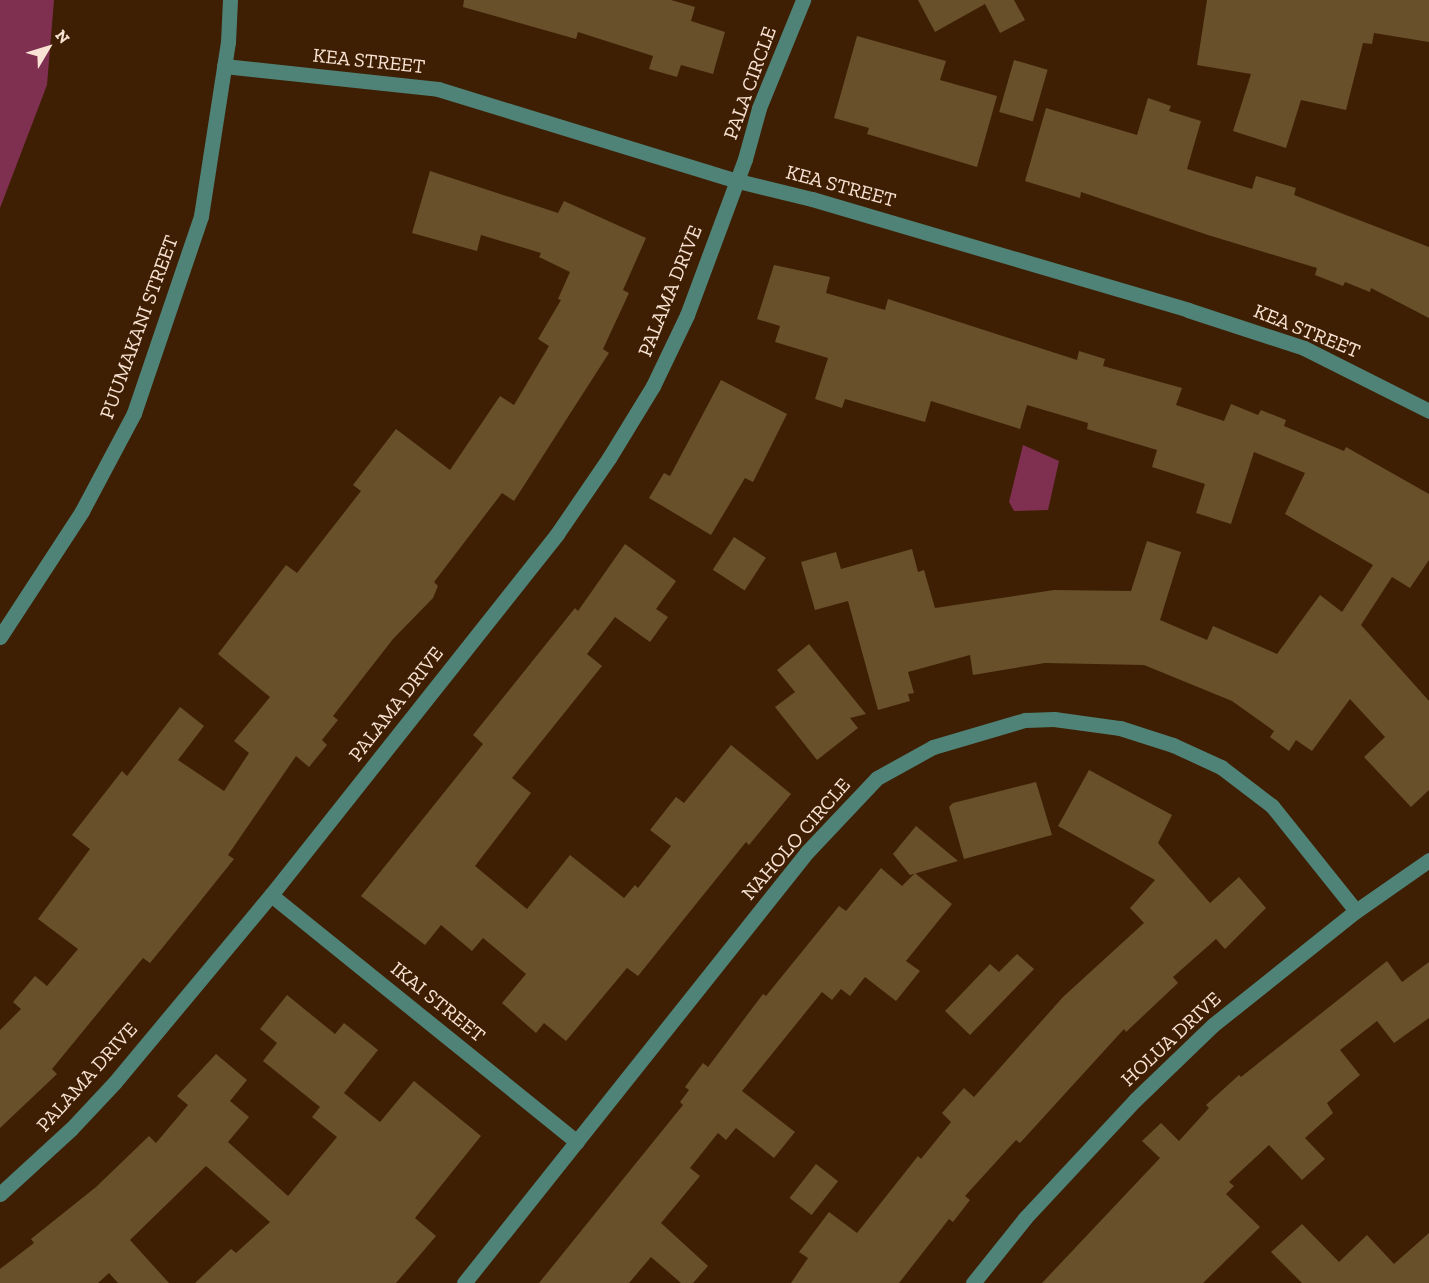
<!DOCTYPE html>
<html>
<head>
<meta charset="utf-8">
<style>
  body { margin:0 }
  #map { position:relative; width:1429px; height:1283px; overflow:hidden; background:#3e1f03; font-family:"Zilla Slab",serif }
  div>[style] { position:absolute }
  .green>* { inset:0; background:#7f3050 }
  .building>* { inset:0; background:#68502a; transform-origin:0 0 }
  .minor>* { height:15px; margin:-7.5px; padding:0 7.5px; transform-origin:7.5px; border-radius:7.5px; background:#4f8377 }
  span { translate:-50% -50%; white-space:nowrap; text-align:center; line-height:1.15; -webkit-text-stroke:4.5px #3e1f03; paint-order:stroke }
  .street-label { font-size:20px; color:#f9e3d4 }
  .north { position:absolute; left:18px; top:18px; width:60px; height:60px; -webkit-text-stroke:4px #3e1f03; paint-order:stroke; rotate:52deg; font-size:16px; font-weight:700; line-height:24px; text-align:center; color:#f9e3d4 }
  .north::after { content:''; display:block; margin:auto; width:21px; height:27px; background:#f9e3d4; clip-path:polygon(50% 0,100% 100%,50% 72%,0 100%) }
</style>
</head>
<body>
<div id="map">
  <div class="green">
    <i style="clip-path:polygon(0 0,54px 0,47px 85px,0 208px)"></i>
    <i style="clip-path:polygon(1023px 445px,1059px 461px,1048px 510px,1014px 511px,1009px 502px)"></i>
  </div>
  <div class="building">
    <i style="clip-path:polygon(464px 0,671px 0,695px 7px,691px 21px,725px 32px,713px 74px,681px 65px,677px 77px,649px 69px,653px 56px,578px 32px,576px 39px,463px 7px)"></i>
    <i style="clip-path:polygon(918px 0,1014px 0,1025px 20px,1000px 33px,985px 4px,935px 32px)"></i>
    <i style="clip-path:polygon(1207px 0,1429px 0,1429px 42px,1374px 33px,1372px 44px,1363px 43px,1346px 110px,1301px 100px,1286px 148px,1233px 131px,1251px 74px,1197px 65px)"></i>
    <i style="clip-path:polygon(857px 36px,946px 61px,940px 80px,997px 96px,977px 167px,867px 134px,869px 128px,834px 118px)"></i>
    <i style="left:1014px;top:60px;width:35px;height:54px;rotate:16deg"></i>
    <i style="clip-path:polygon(1148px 98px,1171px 106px,1169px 111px,1201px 121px,1187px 169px,1252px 189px,1256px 176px,1296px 188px,1294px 195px,1429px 247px,1429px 318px,1371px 288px,1370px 292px,1345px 282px,1343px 286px,1315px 275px,1317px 268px,1208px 235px,1081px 192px,1080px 198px,1025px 181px,1046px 108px,1137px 135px)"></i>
    <i style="clip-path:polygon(430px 171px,558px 213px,564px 201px,646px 238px,623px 290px,629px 293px,603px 349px,609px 353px,514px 501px,502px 493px,434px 582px,438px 586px,433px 598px,393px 639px,333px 716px,338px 720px,322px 740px,327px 745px,309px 767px,296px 756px,228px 855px,234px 859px,198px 904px,150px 963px,143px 958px,52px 1069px,57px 1074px,0 1128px,0 1030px,21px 1009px,13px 1002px,35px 976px,47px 986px,78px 949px,38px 919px,90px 849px,72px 835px,122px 771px,127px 776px,180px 707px,204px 726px,178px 760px,224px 791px,249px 753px,234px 741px,270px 697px,218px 654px,286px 565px,297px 573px,361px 491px,353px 485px,396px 429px,450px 470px,500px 396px,514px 405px,549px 346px,538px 339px,561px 300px,558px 299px,570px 272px,539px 257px,541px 253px,481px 235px,477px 251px,412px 233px)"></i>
    <i style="clip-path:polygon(774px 265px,830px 277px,826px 293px,885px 310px,888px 299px,1077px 360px,1079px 351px,1105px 359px,1103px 366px,1182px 388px,1176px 405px,1224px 421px,1231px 404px,1258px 415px,1261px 410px,1286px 420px,1284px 426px,1344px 451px,1346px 447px,1429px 494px,1429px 560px,1410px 588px,1392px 577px,1361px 625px,1429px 701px,1429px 790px,1411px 807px,1364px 757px,1385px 737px,1350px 699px,1312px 751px,1296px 740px,1289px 751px,1270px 737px,1274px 731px,1232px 701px,1144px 665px,1045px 663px,973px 675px,970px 655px,908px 672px,914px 693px,908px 694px,910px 701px,878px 710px,848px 601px,815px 610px,801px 562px,836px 552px,841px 569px,912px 549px,918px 572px,924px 570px,935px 608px,1054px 590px,1131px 591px,1147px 541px,1181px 552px,1160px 620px,1207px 640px,1213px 626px,1277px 654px,1320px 595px,1342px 612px,1373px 565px,1285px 514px,1305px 473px,1254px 452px,1231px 524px,1196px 513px,1205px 484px,1152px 467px,1157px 450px,1087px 429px,1088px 423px,1027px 405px,1020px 429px,931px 401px,925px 422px,845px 399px,842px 408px,815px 399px,828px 358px,775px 342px,780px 326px,757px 319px)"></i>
    <i style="clip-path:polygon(721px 380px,787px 414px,753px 482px,745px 478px,711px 535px,649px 498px,664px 473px,670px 476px)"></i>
    <i style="left:734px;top:537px;width:38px;height:39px;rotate:33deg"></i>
    <i style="clip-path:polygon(625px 544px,676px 581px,656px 609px,668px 617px,650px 642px,615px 617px,587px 654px,602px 666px,512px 778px,531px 793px,475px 866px,527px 909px,570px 855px,624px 898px,635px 885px,638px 888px,671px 846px,650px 830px,676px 797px,684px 803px,731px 745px,791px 794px,749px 845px,746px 842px,638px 976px,627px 968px,566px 1041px,544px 1023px,536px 1033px,502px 1003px,526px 974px,483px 938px,472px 951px,441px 925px,425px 945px,361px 896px,483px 744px,473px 735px,575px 608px,578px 611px)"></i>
    <i style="clip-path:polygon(809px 644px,866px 714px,850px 718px,858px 728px,817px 760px,775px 707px,795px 692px,777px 670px)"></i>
    <i style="clip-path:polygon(1089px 770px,1172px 815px,1158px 843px,1210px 903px,1239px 877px,1266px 908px,1225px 949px,1216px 939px,1173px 977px,1178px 983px,1126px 1032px,1124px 1029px,1020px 1143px,1016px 1140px,965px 1196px,970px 1200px,953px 1222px,949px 1219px,899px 1283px,791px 1283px,808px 1258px,799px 1252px,829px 1212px,857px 1233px,918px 1156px,921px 1159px,951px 1122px,942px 1113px,964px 1088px,974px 1097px,1063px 997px,1144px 923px,1130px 908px,1155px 880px,1058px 826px)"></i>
    <i style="clip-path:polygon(1036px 782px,1052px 835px,964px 859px,949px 807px,953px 803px)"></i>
    <i style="clip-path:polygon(916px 826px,958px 861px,910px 875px,893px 854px)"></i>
    <i style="clip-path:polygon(881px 868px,902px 886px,915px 873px,952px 904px,906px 961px,920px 971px,896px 1001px,865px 977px,850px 996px,841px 989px,832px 1000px,822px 992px,742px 1091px,795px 1132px,774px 1158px,736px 1128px,726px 1140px,718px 1133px,690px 1168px,700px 1176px,661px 1223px,708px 1266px,693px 1283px,681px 1283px,651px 1257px,629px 1283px,539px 1283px,683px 1105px,680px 1102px,689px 1090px,685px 1087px,703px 1063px,708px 1067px,763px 994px,766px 996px,839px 906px,846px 911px)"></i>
    <i style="clip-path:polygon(1017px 954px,1034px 969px,970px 1035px,945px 1011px,990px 964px,999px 972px)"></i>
    <i style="clip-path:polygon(1387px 961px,1402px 982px,1429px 962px,1429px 1018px,1394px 1043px,1377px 1021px,1340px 1050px,1360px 1075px,1327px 1103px,1333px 1113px,1305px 1138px,1325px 1159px,1302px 1180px,1269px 1145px,1229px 1182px,1234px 1186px,1226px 1194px,1260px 1227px,1203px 1283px,1042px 1283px,1160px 1158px,1142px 1141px,1161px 1123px,1179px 1141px,1209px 1108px,1206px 1105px,1239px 1075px,1241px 1077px)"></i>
    <i style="clip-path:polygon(287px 995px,335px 1034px,344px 1023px,378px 1050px,344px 1093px,380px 1122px,414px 1081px,481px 1136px,415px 1218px,436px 1236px,396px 1283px,195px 1283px,231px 1249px,236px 1253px,270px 1222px,206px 1166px,130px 1240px,169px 1283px,118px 1283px,109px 1273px,98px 1283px,0 1283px,0 1269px,34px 1243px,31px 1239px,96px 1187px,149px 1136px,156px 1143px,188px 1105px,177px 1096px,216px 1054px,247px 1080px,230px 1101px,249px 1117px,228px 1142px,288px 1196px,337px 1137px,312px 1117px,320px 1107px,263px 1061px,277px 1043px,260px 1029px)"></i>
    <i style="left:816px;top:1164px;width:28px;height:43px;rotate:38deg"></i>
    <i style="clip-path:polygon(1302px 1224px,1339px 1262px,1367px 1235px,1394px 1264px,1429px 1233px,1429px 1283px,1302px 1283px,1271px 1252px)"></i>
  </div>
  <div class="minor">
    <i style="left:224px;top:66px;width:215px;rotate:6.1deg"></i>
    <i style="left:438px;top:89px;width:310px;rotate:17.1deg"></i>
    <i style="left:734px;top:180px;width:80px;rotate:13.7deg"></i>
    <i style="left:812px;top:199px;width:392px;rotate:16.4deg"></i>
    <i style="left:1188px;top:310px;width:122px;rotate:18.1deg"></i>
    <i style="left:1304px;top:348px;width:140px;rotate:26.7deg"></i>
    <i style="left:0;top:637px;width:150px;rotate:-56.9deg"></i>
    <i style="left:82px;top:511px;width:111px;rotate:-62deg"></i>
    <i style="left:134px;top:413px;width:208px;rotate:-71.2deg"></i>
    <i style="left:201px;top:216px;width:176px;rotate:-81.2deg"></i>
    <i style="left:228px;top:42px;width:42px;rotate:-87.3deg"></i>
    <i style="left:271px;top:895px;width:393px;rotate:38.9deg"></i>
    <i style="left:0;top:1194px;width:96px;rotate:-42.5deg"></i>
    <i style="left:71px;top:1129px;width:64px;rotate:-46.9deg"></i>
    <i style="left:115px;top:1082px;width:244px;rotate:-50.2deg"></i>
    <i style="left:271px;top:895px;width:461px;rotate:-51.6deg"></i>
    <i style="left:557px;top:534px;width:92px;rotate:-55.6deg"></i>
    <i style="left:609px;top:458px;width:84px;rotate:-58.6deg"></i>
    <i style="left:653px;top:386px;width:79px;rotate:-64.4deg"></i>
    <i style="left:687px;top:315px;width:166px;rotate:-69.6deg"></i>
    <i style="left:745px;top:159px;width:53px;rotate:-74.6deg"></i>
    <i style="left:759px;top:108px;width:117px;rotate:-67.8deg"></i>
    <i style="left:464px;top:1283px;width:551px;rotate:-51.49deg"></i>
    <i style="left:807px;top:852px;width:102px;rotate:-46.6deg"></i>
    <i style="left:877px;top:778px;width:64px;rotate:-29deg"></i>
    <i style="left:933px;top:747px;width:96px;rotate:-16.4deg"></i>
    <i style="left:1025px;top:720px;width:29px;rotate:-2deg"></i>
    <i style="left:1054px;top:719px;width:67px;rotate:7.8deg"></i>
    <i style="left:1120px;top:728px;width:56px;rotate:17.8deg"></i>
    <i style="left:1173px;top:745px;width:53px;rotate:24.6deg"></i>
    <i style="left:1221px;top:767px;width:64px;rotate:37.4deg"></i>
    <i style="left:1272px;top:806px;width:134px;rotate:51.3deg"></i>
    <i style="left:973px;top:1283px;width:83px;rotate:-51.3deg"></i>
    <i style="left:1025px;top:1218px;width:161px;rotate:-47deg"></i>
    <i style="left:1135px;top:1100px;width:108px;rotate:-43.9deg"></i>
    <i style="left:1213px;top:1025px;width:183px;rotate:-38.6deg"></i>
    <i style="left:1356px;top:911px;width:89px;rotate:-34.9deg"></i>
  </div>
  <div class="street-label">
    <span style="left:369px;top:61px;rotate:6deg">KEA STREET</span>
    <span style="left:750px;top:83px;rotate:-70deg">PALA CIRCLE</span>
    <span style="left:841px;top:186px;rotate:15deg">KEA STREET</span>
    <span style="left:670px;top:291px;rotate:-68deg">PALAMA DRIVE</span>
    <span style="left:139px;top:327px;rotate:-70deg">PUUMAKANI STREET</span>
    <span style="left:1307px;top:331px;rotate:22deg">KEA STREET</span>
    <span style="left:396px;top:704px;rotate:-52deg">PALAMA DRIVE</span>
    <span style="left:796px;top:839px;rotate:-49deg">NAHOLO CIRCLE</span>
    <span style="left:438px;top:1002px;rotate:39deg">IKAI STREET</span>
    <span style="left:1171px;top:1039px;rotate:-43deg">HOLUA DRIVE</span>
    <span style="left:87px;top:1077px;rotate:-48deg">PALAMA DRIVE</span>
  </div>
  <div class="north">N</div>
</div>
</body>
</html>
